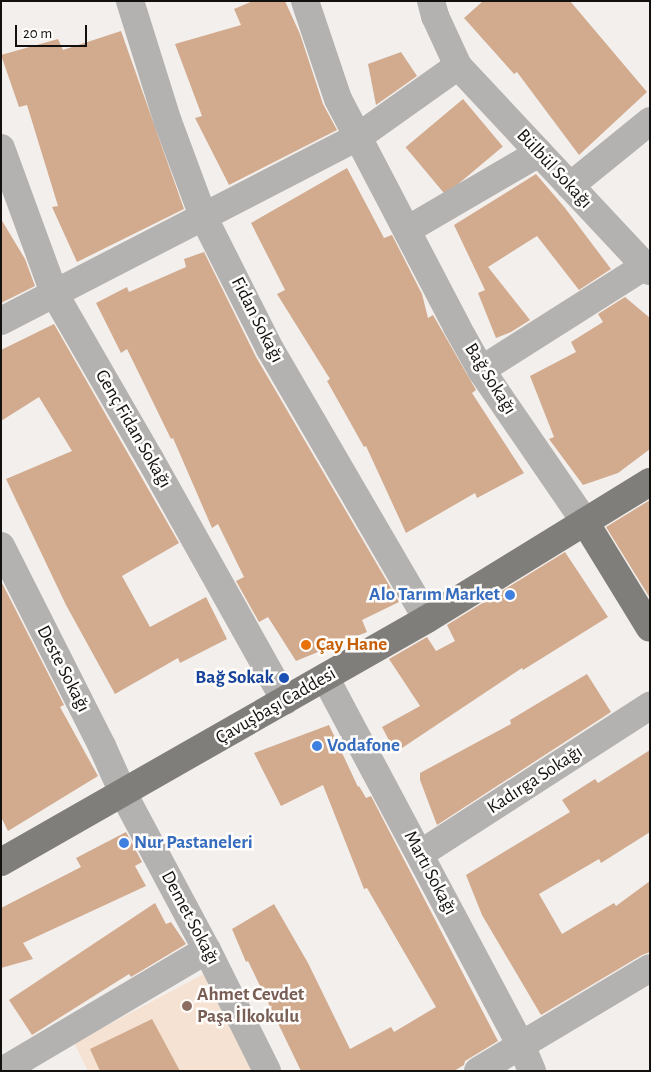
<!DOCTYPE html>
<html>
<head>
<meta charset="utf-8">
<style>
  body { margin:0 }
  #map { position:relative; width:651px; height:1072px; overflow:hidden; background:#f3efec; font-family:"Alegreya Sans",sans-serif }
  div>[style] { position:absolute }
  .education>* { inset:0; background:#f5e2d2 }
  .building>* { inset:0; background:#d2ab8f; transform-origin:0 0 }
  .minor>* { height:28px; margin:-14px; padding:0 14px; transform-origin:14px; border-radius:14px; background:#b3b2b0 }
  .major>* { height:28px; margin:-14px; padding:0 14px; transform-origin:14px; border-radius:14px; background:#807e7b }
  .dots>* { width:14px; height:14px; translate:-50% -50%; box-sizing:border-box; border:2px solid #fffdfb; border-radius:50% }
  span { translate:-50% -50%; white-space:nowrap; text-align:center; line-height:1.15; -webkit-text-stroke:5px #fffdfb; paint-order:stroke }
  .street-label { font-size:19px; color:#121110 }
  .shop-label { font-size:19px; color:#366cbe; font-weight:700 }
  .right { translate:-100% -50%; text-align:right }
  .left { translate:0 -50%; text-align:left }
  .food-label { font-size:19px; color:#c56008; font-weight:700 }
  .transit-label { font-size:19px; color:#164399; font-weight:700 }
  .education-label { font-size:19px; color:#785e54; font-weight:700 }
  .frame { position:absolute; inset:0; border:2px solid #121110; pointer-events:none }
  .scale { position:absolute; left:15px; top:25px; width:72px; height:22px; box-sizing:border-box; border:2px solid #121110; border-top:0; padding-left:6px; font-size:15px; line-height:18px; white-space:nowrap; color:#121110; -webkit-text-stroke:4px #fffdfb; paint-order:stroke }
</style>
</head>
<body>
<div id="map">
  <div class="education">
    <i style="clip-path:polygon(213px 969px,262px 1071px,88px 1071px,74px 1043px)"></i>
  </div>
  <div class="building">
    <i style="clip-path:polygon(253px 1px,285px 1px,300px 34px,323px 104px,337px 130px,229px 185px,195px 118px,202px 116px,175px 44px,241px 25px,234px 9px)"></i>
    <i style="clip-path:polygon(483px 1px,570px 1px,647px 92px,579px 155px,517px 72px,514px 74px,464px 18px)"></i>
    <i style="clip-path:polygon(121px 31px,184px 209px,77px 262px,52px 207px,58px 206px,27px 105px,19px 107px,1px 55px,58px 39px,63px 50px)"></i>
    <i style="clip-path:polygon(401px 52px,417px 76px,376px 105px,368px 64px)"></i>
    <i style="left:463px;top:99px;width:62px;height:75px;rotate:50deg"></i>
    <i style="clip-path:polygon(347px 168px,384px 238px,392px 235px,422px 294px,428px 318px,433px 315px,476px 390px,472px 393px,524px 473px,477px 498px,475px 493px,406px 533px,366px 446px,364px 447px,327px 381px,330px 379px,277px 294px,285px 290px,251px 223px)"></i>
    <i style="clip-path:polygon(536px 174px,565px 208px,611px 269px,579px 290px,537px 236px,488px 267px,530px 320px,511px 332px,496px 338px,478px 293px,485px 290px,454px 225px)"></i>
    <i style="clip-path:polygon(1px 219px,25px 259px,35px 286px,1px 303px)"></i>
    <i style="clip-path:polygon(204px 252px,256px 357px,399px 602px,362px 620px,367px 632px,296px 661px,268px 617px,259px 622px,236px 581px,244px 577px,218px 524px,212px 528px,173px 438px,171px 439px,127px 349px,121px 353px,96px 303px,127px 287px,129px 292px,186px 267px,184px 259px)"></i>
    <i style="clip-path:polygon(625px 297px,650px 318px,650px 449px,618px 473px,583px 485px,549px 439px,554px 437px,530px 376px,576px 352px,571px 342px,603px 322px,598px 314px)"></i>
    <i style="clip-path:polygon(54px 324px,179px 543px,122px 576px,150px 627px,206px 597px,227px 639px,180px 663px,178px 658px,115px 694px,66px 605px,6px 479px,72px 451px,39px 397px,1px 421px,1px 350px)"></i>
    <i style="clip-path:polygon(650px 500px,650px 598px,606px 527px)"></i>
    <i style="clip-path:polygon(565px 552px,608px 617px,523px 670px,522px 668px,402px 748px,393px 748px,382px 727px,420px 706px,389px 659px,427px 637px,436px 651px,455px 641px,447px 625px)"></i>
    <i style="clip-path:polygon(1px 581px,64px 705px,60px 707px,98px 776px,8px 831px,1px 817px)"></i>
    <i style="clip-path:polygon(587px 674px,611px 712px,437px 825px,420px 780px,420px 773px,511px 724px,510px 720px)"></i>
    <i style="clip-path:polygon(329px 725px,358px 787px,359px 786px,366px 798px,371px 796px,498px 1041px,465px 1061px,464px 1065px,454px 1071px,301px 1071px,248px 961px,246px 962px,232px 929px,274px 904px,308px 963px,350px 1049px,391px 1027px,394px 1032px,436px 1007px,367px 888px,364px 889px,323px 785px,281px 806px,254px 753px)"></i>
    <i style="clip-path:polygon(650px 750px,650px 832px,601px 863px,599px 859px,539px 894px,562px 934px,614px 903px,616px 906px,650px 881px,650px 952px,642px 955px,541px 1015px,482px 915px,466px 875px,570px 812px,562px 800px,595px 779px,598px 783px)"></i>
    <i style="clip-path:polygon(126px 832px,142px 862px,135px 866px,146px 886px,23px 943px,33px 959px,1px 968px,1px 908px,81px 867px,76px 858px)"></i>
    <i style="clip-path:polygon(155px 903px,166px 924px,171px 922px,186px 944px,131px 977px,129px 974px,32px 1035px,9px 1000px)"></i>
    <i style="clip-path:polygon(152px 1019px,180px 1071px,100px 1071px,90px 1049px)"></i>
  </div>
  <div class="minor">
    <i style="left:130px;top:1px;width:127px;rotate:72.6deg"></i>
    <i style="left:168px;top:122px;width:100px;rotate:69.6deg"></i>
    <i style="left:203px;top:216px;width:149px;rotate:63.3deg"></i>
    <i style="left:270px;top:349px;width:312px;rotate:59.8deg"></i>
    <i style="left:305px;top:1px;width:103px;rotate:71.4deg"></i>
    <i style="left:338px;top:99px;width:257px;rotate:62.4deg"></i>
    <i style="left:457px;top:327px;width:49px;rotate:60.8deg"></i>
    <i style="left:481px;top:370px;width:184px;rotate:55.6deg"></i>
    <i style="left:431px;top:1px;width:16px;rotate:75deg"></i>
    <i style="left:435px;top:16px;width:55px;rotate:65.3deg"></i>
    <i style="left:458px;top:66px;width:281px;rotate:46.9deg"></i>
    <i style="left:1px;top:148px;width:154px;rotate:69.9deg"></i>
    <i style="left:54px;top:293px;width:192px;rotate:60deg"></i>
    <i style="left:150px;top:459px;width:277px;rotate:60.8deg"></i>
    <i style="left:570px;top:186px;width:103px;rotate:-39.1deg"></i>
    <i style="left:407px;top:230px;width:153px;rotate:-30.3deg"></i>
    <i style="left:1px;top:321px;width:402px;rotate:-27.3deg"></i>
    <i style="left:358px;top:137px;width:123px;rotate:-35.4deg"></i>
    <i style="left:481px;top:370px;width:194px;rotate:-32.4deg"></i>
    <i style="left:1px;top:546px;width:224px;rotate:63.2deg"></i>
    <i style="left:102px;top:746px;width:51px;rotate:65.9deg"></i>
    <i style="left:123px;top:793px;width:178px;rotate:61.9deg"></i>
    <i style="left:207px;top:950px;width:135px;rotate:63.6deg"></i>
    <i style="left:325px;top:677px;width:417px;rotate:62deg"></i>
    <i style="left:521px;top:1045px;width:28px;rotate:67deg"></i>
    <i style="left:420px;top:854px;width:274px;rotate:-32.8deg"></i>
    <i style="left:2px;top:1071px;width:238px;rotate:-30.6deg"></i>
    <i style="left:478px;top:1071px;width:200px;rotate:-30.9deg"></i>
  </div>
  <div class="major">
    <i style="left:585px;top:522px;width:124px;rotate:58.5deg"></i>
    <i style="left:1px;top:862px;width:490px;rotate:-29.7deg"></i>
    <i style="left:427px;top:619px;width:262px;rotate:-31.6deg"></i>
  </div>
  <div class="dots">
    <i style="left:510px;top:595px;background:#3f7fe0"></i>
    <i style="left:306px;top:645px;background:#e8710a"></i>
    <i style="left:284px;top:678px;background:#1a4fb4"></i>
    <i style="left:317px;top:746px;background:#3f7fe0"></i>
    <i style="left:124px;top:843px;background:#3f7fe0"></i>
    <i style="left:187px;top:1006px;background:#8d6e63"></i>
  </div>
  <div class="street-label">
    <span style="left:554px;top:169px;rotate:47deg">Bülbül Sokağı</span>
    <span style="left:257px;top:320px;rotate:63deg">Fidan Sokağı</span>
    <span style="left:490px;top:379px;rotate:58deg">Bağ Sokağı</span>
    <span style="left:133px;top:429px;rotate:60deg">Genç Fidan Sokağı</span>
    <span style="left:63px;top:669px;rotate:63deg">Deste Sokağı</span>
    <span style="left:276px;top:706px;rotate:-30deg">Çavuşbaşı Caddesi</span>
    <span style="left:535px;top:780px;rotate:-33deg">Kadırga Sokağı</span>
    <span style="left:430px;top:873px;rotate:62deg">Martı Sokağı</span>
    <span style="left:190px;top:918px;rotate:62deg">Demet Sokağı</span>
  </div>
  <div class="shop-label">
    <span class="right" style="left:500px;top:595px">Alo Tarım Market</span>
    <span class="left" style="left:327px;top:746px">Vodafone</span>
    <span class="left" style="left:134px;top:843px">Nur Pastaneleri</span>
  </div>
  <div class="food-label">
    <span class="left" style="left:316px;top:645px">Çay Hane</span>
  </div>
  <div class="transit-label">
    <span class="right" style="left:274px;top:678px">Bağ Sokak</span>
  </div>
  <div class="education-label">
    <span class="left" style="left:197px;top:1006px">Ahmet Cevdet<br>Paşa İlkokulu</span>
  </div>
  <div class="frame"></div>
  <div class="scale">20 m</div>
</div>
</body>
</html>
